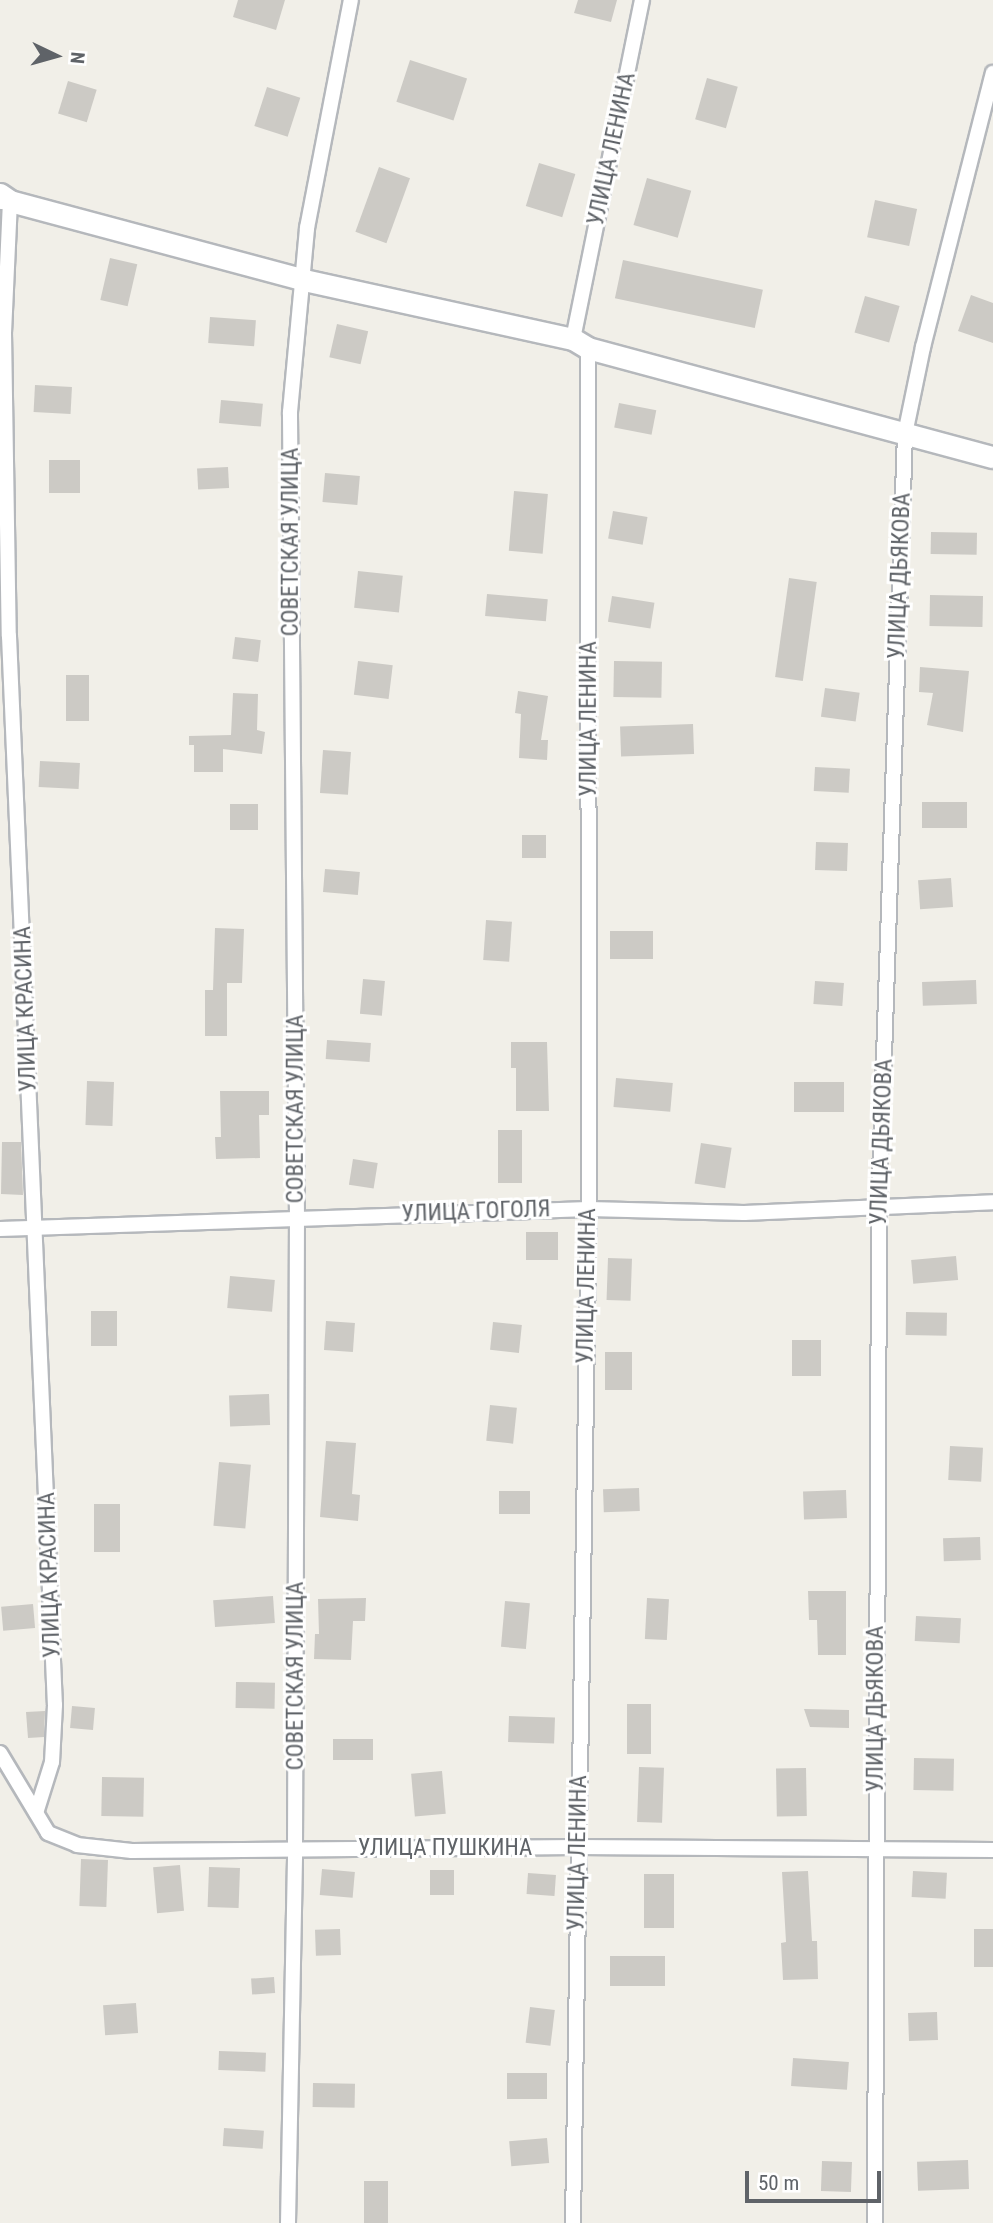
<!DOCTYPE html>
<html>
<head>
<meta charset="utf-8">
<style>
  body { margin:0 }
  #map { position:relative; width:993px; height:2223px; overflow:hidden; background:#f1efe8; font-family:"Roboto Condensed",sans-serif }
  div>[style] { position:absolute }
  .building>* { inset:0; background:#cccac5; transform-origin:0 0 }
  .roads { filter:drop-shadow(2px 0 #b5b8bc) drop-shadow(-2px 0 #b5b8bc) drop-shadow(0 2px #b5b8bc) drop-shadow(0 -2px #b5b8bc) }
  .street>* { height:14px; margin:-7px; padding:0 7px; transform-origin:7px; border-radius:7px; background:#fff }
  .secondary>* { height:21px; margin:-10.5px; padding:0 10.5px; transform-origin:10.5px; border-radius:10.5px; background:#fff }
  span { translate:-50% -50%; white-space:nowrap; text-align:center; line-height:1.15; -webkit-text-stroke:6px #fff; paint-order:stroke }
  .street-label { font-size:23px; color:#5f6368 }
  .north { position:absolute; left:21px; top:21px; width:70px; height:70px; -webkit-text-stroke:5px #fff; paint-order:stroke; rotate:95deg; font-size:19px; font-weight:700; line-height:28px; text-align:center; color:#5f6368 }
  .north::after { content:''; display:block; margin:auto; width:24px; height:32px; background:#5f6368; clip-path:polygon(50% 0,100% 100%,50% 72%,0 100%) }
  .scale { position:absolute; left:745px; top:2171px; width:136px; height:32px; box-sizing:border-box; border:4px solid #5f6368; border-top:0; padding-left:9px; font-size:21px; line-height:24px; white-space:nowrap; color:#5f6368; -webkit-text-stroke:5px #fff; paint-order:stroke }
</style>
</head>
<body>
<div id="map">
  <div class="building">
    <i style="clip-path:polygon(238px 0,285px 0,276px 30px,233px 17px)"></i>
    <i style="clip-path:polygon(578px 0,617px 0,611px 22px,574px 13px)"></i>
    <i style="left:410px;top:60px;width:60px;height:44px;rotate:18deg"></i>
    <i style="left:707px;top:78px;width:32px;height:43px;rotate:16deg"></i>
    <i style="left:68px;top:81px;width:30px;height:34px;rotate:17deg"></i>
    <i style="left:267px;top:87px;width:35px;height:41px;rotate:18deg"></i>
    <i style="left:539px;top:163px;width:38px;height:45px;rotate:17deg"></i>
    <i style="left:379px;top:167px;width:33px;height:69px;rotate:20deg"></i>
    <i style="left:647px;top:178px;width:46px;height:49px;rotate:16deg"></i>
    <i style="left:875px;top:200px;width:43px;height:38px;rotate:12deg"></i>
    <i style="left:110px;top:258px;width:28px;height:43px;rotate:13deg"></i>
    <i style="left:623px;top:260px;width:143px;height:39px;rotate:12deg"></i>
    <i style="clip-path:polygon(971px 295px,993px 303px,993px 343px,958px 331px)"></i>
    <i style="left:865px;top:296px;width:36px;height:38px;rotate:16deg"></i>
    <i style="left:210px;top:317px;width:46px;height:26px;rotate:4deg"></i>
    <i style="left:337px;top:324px;width:32px;height:34px;rotate:13deg"></i>
    <i style="left:35px;top:385px;width:37px;height:27px;rotate:3deg"></i>
    <i style="left:221px;top:400px;width:42px;height:23px;rotate:5deg"></i>
    <i style="left:619px;top:403px;width:38px;height:25px;rotate:11deg"></i>
    <i style="left:49px;top:460px;width:31px;height:33px"></i>
    <i style="left:228px;top:467px;width:21px;height:31px;rotate:87deg"></i>
    <i style="left:325px;top:473px;width:35px;height:29px;rotate:5deg"></i>
    <i style="left:514px;top:491px;width:34px;height:60px;rotate:5deg"></i>
    <i style="left:613px;top:511px;width:35px;height:28px;rotate:10deg"></i>
    <i style="left:931px;top:532px;width:46px;height:22px;rotate:1deg"></i>
    <i style="left:358px;top:571px;width:45px;height:37px;rotate:6deg"></i>
    <i style="left:789px;top:578px;width:28px;height:100px;rotate:8deg"></i>
    <i style="left:487px;top:594px;width:61px;height:22px;rotate:5deg"></i>
    <i style="left:930px;top:595px;width:53px;height:31px;rotate:1deg"></i>
    <i style="left:612px;top:596px;width:43px;height:26px;rotate:9deg"></i>
    <i style="left:235px;top:637px;width:26px;height:22px;rotate:7deg"></i>
    <i style="left:358px;top:661px;width:35px;height:34px;rotate:7deg"></i>
    <i style="left:614px;top:661px;width:48px;height:36px;rotate:1deg"></i>
    <i style="clip-path:polygon(920px 667px,969px 671px,963px 732px,927px 725px,933px 693px,919px 692px)"></i>
    <i style="left:66px;top:675px;width:23px;height:46px"></i>
    <i style="left:825px;top:688px;width:35px;height:29px;rotate:8deg"></i>
    <i style="clip-path:polygon(518px 691px,548px 696px,541px 740px,548px 740px,547px 760px,519px 758px,521px 714px,515px 713px)"></i>
    <i style="clip-path:polygon(233px 693px,258px 694px,257px 730px,265px 732px,262px 754px,223px 749px,223px 772px,194px 772px,194px 745px,189px 745px,189px 736px,231px 735px)"></i>
    <i style="left:693px;top:724px;width:30px;height:73px;rotate:88deg"></i>
    <i style="left:323px;top:750px;width:28px;height:43px;rotate:4deg"></i>
    <i style="left:40px;top:761px;width:40px;height:26px;rotate:3deg"></i>
    <i style="left:815px;top:767px;width:35px;height:24px;rotate:3deg"></i>
    <i style="left:922px;top:802px;width:45px;height:26px"></i>
    <i style="left:230px;top:804px;width:28px;height:26px"></i>
    <i style="left:522px;top:835px;width:24px;height:23px"></i>
    <i style="left:816px;top:842px;width:32px;height:28px;rotate:2deg"></i>
    <i style="left:325px;top:869px;width:35px;height:23px;rotate:5deg"></i>
    <i style="left:951px;top:878px;width:29px;height:33px;rotate:86deg"></i>
    <i style="left:486px;top:920px;width:26px;height:40px;rotate:4deg"></i>
    <i style="clip-path:polygon(215px 928px,244px 929px,242px 983px,227px 983px,227px 1036px,205px 1036px,205px 990px,213px 990px)"></i>
    <i style="left:610px;top:931px;width:43px;height:28px"></i>
    <i style="left:363px;top:979px;width:22px;height:35px;rotate:5deg"></i>
    <i style="left:976px;top:980px;width:24px;height:54px;rotate:88deg"></i>
    <i style="left:815px;top:981px;width:29px;height:23px;rotate:4deg"></i>
    <i style="left:327px;top:1040px;width:44px;height:19px;rotate:4deg"></i>
    <i style="clip-path:polygon(511px 1042px,547px 1042px,549px 1111px,516px 1111px,516px 1068px,511px 1068px)"></i>
    <i style="left:616px;top:1078px;width:57px;height:29px;rotate:5deg"></i>
    <i style="left:87px;top:1081px;width:27px;height:44px;rotate:2deg"></i>
    <i style="left:794px;top:1082px;width:50px;height:30px"></i>
    <i style="clip-path:polygon(220px 1091px,269px 1091px,269px 1115px,259px 1115px,260px 1158px,216px 1159px,215px 1137px,221px 1137px)"></i>
    <i style="left:498px;top:1130px;width:24px;height:53px"></i>
    <i style="clip-path:polygon(2px 1142px,21px 1142px,23px 1195px,1px 1194px)"></i>
    <i style="left:701px;top:1143px;width:31px;height:41px;rotate:9deg"></i>
    <i style="left:353px;top:1159px;width:25px;height:26px;rotate:9deg"></i>
    <i style="left:526px;top:1232px;width:32px;height:28px"></i>
    <i style="left:956px;top:1256px;width:24px;height:45px;rotate:85deg"></i>
    <i style="left:608px;top:1258px;width:24px;height:42px;rotate:2deg"></i>
    <i style="left:230px;top:1276px;width:45px;height:32px;rotate:5deg"></i>
    <i style="left:91px;top:1311px;width:26px;height:35px"></i>
    <i style="left:906px;top:1312px;width:41px;height:23px;rotate:1deg"></i>
    <i style="left:326px;top:1321px;width:29px;height:29px;rotate:4deg"></i>
    <i style="left:493px;top:1322px;width:29px;height:28px;rotate:6deg"></i>
    <i style="left:792px;top:1340px;width:29px;height:36px"></i>
    <i style="left:605px;top:1352px;width:27px;height:38px"></i>
    <i style="left:269px;top:1394px;width:31px;height:40px;rotate:88deg"></i>
    <i style="left:490px;top:1405px;width:27px;height:36px;rotate:6deg"></i>
    <i style="clip-path:polygon(326px 1441px,356px 1443px,352px 1494px,360px 1495px,358px 1521px,320px 1517px)"></i>
    <i style="left:950px;top:1446px;width:33px;height:34px;rotate:3deg"></i>
    <i style="left:219px;top:1462px;width:32px;height:64px;rotate:5deg"></i>
    <i style="left:639px;top:1488px;width:23px;height:36px;rotate:88deg"></i>
    <i style="left:846px;top:1490px;width:28px;height:43px;rotate:88deg"></i>
    <i style="left:530px;top:1491px;width:23px;height:31px;rotate:90deg"></i>
    <i style="left:94px;top:1504px;width:26px;height:48px"></i>
    <i style="left:980px;top:1537px;width:23px;height:37px;rotate:88deg"></i>
    <i style="clip-path:polygon(808px 1591px,846px 1591px,846px 1655px,818px 1655px,817px 1620px,809px 1620px)"></i>
    <i style="left:273px;top:1596px;width:27px;height:60px;rotate:86deg"></i>
    <i style="clip-path:polygon(366px 1598px,365px 1621px,353px 1621px,351px 1660px,314px 1659px,315px 1634px,319px 1634px,318px 1599px)"></i>
    <i style="left:647px;top:1598px;width:22px;height:41px;rotate:3deg"></i>
    <i style="left:505px;top:1601px;width:25px;height:46px;rotate:5deg"></i>
    <i style="left:33px;top:1604px;width:24px;height:32px;rotate:85deg"></i>
    <i style="left:916px;top:1616px;width:45px;height:25px;rotate:3deg"></i>
    <i style="left:236px;top:1682px;width:39px;height:26px;rotate:1deg"></i>
    <i style="left:627px;top:1704px;width:24px;height:50px"></i>
    <i style="left:72px;top:1706px;width:23px;height:22px;rotate:5deg"></i>
    <i style="clip-path:polygon(804px 1709px,849px 1710px,849px 1728px,810px 1727px)"></i>
    <i style="clip-path:polygon(45px 1711px,44px 1737px,28px 1738px,26px 1712px)"></i>
    <i style="left:509px;top:1716px;width:46px;height:26px;rotate:2deg"></i>
    <i style="left:333px;top:1739px;width:40px;height:21px"></i>
    <i style="left:914px;top:1758px;width:40px;height:32px;rotate:1deg"></i>
    <i style="left:639px;top:1767px;width:25px;height:55px;rotate:2deg"></i>
    <i style="left:806px;top:1768px;width:48px;height:30px;rotate:89deg"></i>
    <i style="left:442px;top:1771px;width:43px;height:31px;rotate:85deg"></i>
    <i style="left:102px;top:1777px;width:42px;height:39px;rotate:1deg"></i>
    <i style="left:81px;top:1859px;width:27px;height:47px;rotate:2deg"></i>
    <i style="left:180px;top:1865px;width:46px;height:27px;rotate:85deg"></i>
    <i style="left:209px;top:1867px;width:31px;height:40px;rotate:2deg"></i>
    <i style="left:322px;top:1869px;width:33px;height:26px;rotate:5deg"></i>
    <i style="left:430px;top:1870px;width:24px;height:25px"></i>
    <i style="clip-path:polygon(808px 1871px,812px 1941px,817px 1941px,818px 1979px,783px 1980px,781px 1943px,786px 1942px,782px 1872px)"></i>
    <i style="left:913px;top:1871px;width:34px;height:26px;rotate:3deg"></i>
    <i style="left:528px;top:1873px;width:28px;height:21px;rotate:4deg"></i>
    <i style="left:644px;top:1874px;width:30px;height:54px"></i>
    <i style="left:340px;top:1929px;width:26px;height:25px;rotate:88deg"></i>
    <i style="left:974px;top:1929px;width:19px;height:38px"></i>
    <i style="left:665px;top:1956px;width:30px;height:55px;rotate:90deg"></i>
    <i style="left:274px;top:1977px;width:16px;height:23px;rotate:86deg"></i>
    <i style="left:136px;top:2003px;width:30px;height:33px;rotate:86deg"></i>
    <i style="left:530px;top:2007px;width:25px;height:36px;rotate:7deg"></i>
    <i style="left:937px;top:2012px;width:28px;height:29px;rotate:88deg"></i>
    <i style="left:219px;top:2051px;width:47px;height:19px;rotate:2deg"></i>
    <i style="left:793px;top:2058px;width:56px;height:28px;rotate:4deg"></i>
    <i style="left:547px;top:2073px;width:26px;height:40px;rotate:90deg"></i>
    <i style="left:313px;top:2083px;width:42px;height:24px;rotate:1deg"></i>
    <i style="left:224px;top:2128px;width:40px;height:18px;rotate:4deg"></i>
    <i style="left:547px;top:2138px;width:25px;height:38px;rotate:85deg"></i>
    <i style="left:968px;top:2160px;width:29px;height:51px;rotate:88deg"></i>
    <i style="left:822px;top:2161px;width:30px;height:30px;rotate:2deg"></i>
    <i style="left:364px;top:2181px;width:24px;height:42px"></i>
  </div>
  <div class="roads">
    <div class="street">
      <i style="left:1px;top:202px;width:9px;rotate:-6deg"></i>
      <i style="left:10px;top:201px;width:132px;rotate:92.6deg"></i>
      <i style="left:4px;top:333px;width:303px;rotate:89.1deg"></i>
      <i style="left:9px;top:636px;width:1070px;rotate:87.54deg"></i>
      <i style="left:55px;top:1705px;width:57px;rotate:93deg"></i>
      <i style="left:52px;top:1762px;width:53px;rotate:107.4deg"></i>
      <i style="left:573px;top:339px;width:346px;rotate:-78.5deg"></i>
      <i style="left:0;top:1229px;width:589px;rotate:-1.94deg"></i>
      <i style="left:589px;top:1209px;width:155px;rotate:1.5deg"></i>
      <i style="left:744px;top:1213px;width:249px;rotate:-2.5deg"></i>
      <i style="left:0;top:1753px;width:93px;rotate:59deg"></i>
      <i style="left:48px;top:1833px;width:31px;rotate:22deg"></i>
      <i style="left:77px;top:1845px;width:55px;rotate:6.2deg"></i>
      <i style="left:132px;top:1851px;width:446px;rotate:-0.5deg"></i>
      <i style="left:578px;top:1847px;width:415px;rotate:0.4deg"></i>
      <i style="left:288px;top:2223px;width:375px;rotate:-88.9deg"></i>
      <i style="left:295px;top:1848px;width:630px;rotate:-89.82deg"></i>
      <i style="left:297px;top:1218px;width:806px;rotate:-90.5deg"></i>
      <i style="left:290px;top:412px;width:185px;rotate:-84.7deg"></i>
      <i style="left:307px;top:228px;width:232px;rotate:-79.1deg"></i>
      <i style="left:573px;top:2223px;width:1014px;rotate:-89.1deg"></i>
      <i style="left:589px;top:1209px;width:861px;rotate:-90.07deg"></i>
      <i style="left:875px;top:2223px;width:1018px;rotate:-89.77deg"></i>
      <i style="left:879px;top:1205px;width:771px;rotate:-88.07deg"></i>
      <i style="left:905px;top:434px;width:89px;rotate:-78.3deg"></i>
      <i style="left:923px;top:347px;width:283px;rotate:-75.7deg"></i>
    </div>
    <div class="secondary">
      <i style="left:0;top:194px;width:12px;rotate:35deg"></i>
      <i style="left:10px;top:201px;width:304px;rotate:15deg"></i>
      <i style="left:304px;top:280px;width:275px;rotate:12.4deg"></i>
      <i style="left:573px;top:339px;width:17px;rotate:31deg"></i>
      <i style="left:588px;top:348px;width:419px;rotate:15.1deg"></i>
    </div>
  </div>
  <div class="street-label">
    <span style="left:612px;top:149px;rotate:-78deg">УЛИЦА ЛЕНИНА</span>
    <span style="left:291px;top:542px;rotate:-90deg">СОВЕТСКАЯ УЛИЦА</span>
    <span style="left:900px;top:576px;rotate:-88deg">УЛИЦА ДЬЯКОВА</span>
    <span style="left:589px;top:719px;rotate:-90deg">УЛИЦА ЛЕНИНА</span>
    <span style="left:26px;top:1009px;rotate:-92deg">УЛИЦА КРАСИНА</span>
    <span style="left:296px;top:1109px;rotate:-90deg">СОВЕТСКАЯ УЛИЦА</span>
    <span style="left:882px;top:1142px;rotate:-88deg">УЛИЦА ДЬЯКОВА</span>
    <span style="left:476px;top:1212px;rotate:-2deg">УЛИЦА ГОГОЛЯ</span>
    <span style="left:587px;top:1286px;rotate:-89deg">УЛИЦА ЛЕНИНА</span>
    <span style="left:50px;top:1575px;rotate:-92deg">УЛИЦА КРАСИНА</span>
    <span style="left:296px;top:1676px;rotate:-90deg">СОВЕТСКАЯ УЛИЦА</span>
    <span style="left:876px;top:1709px;rotate:-90deg">УЛИЦА ДЬЯКОВА</span>
    <span style="left:445px;top:1848px">УЛИЦА ПУШКИНА</span>
    <span style="left:578px;top:1853px;rotate:-89deg">УЛИЦА ЛЕНИНА</span>
  </div>
  <div class="north">N</div>
  <div class="scale">50 m</div>
</div>
</body>
</html>
